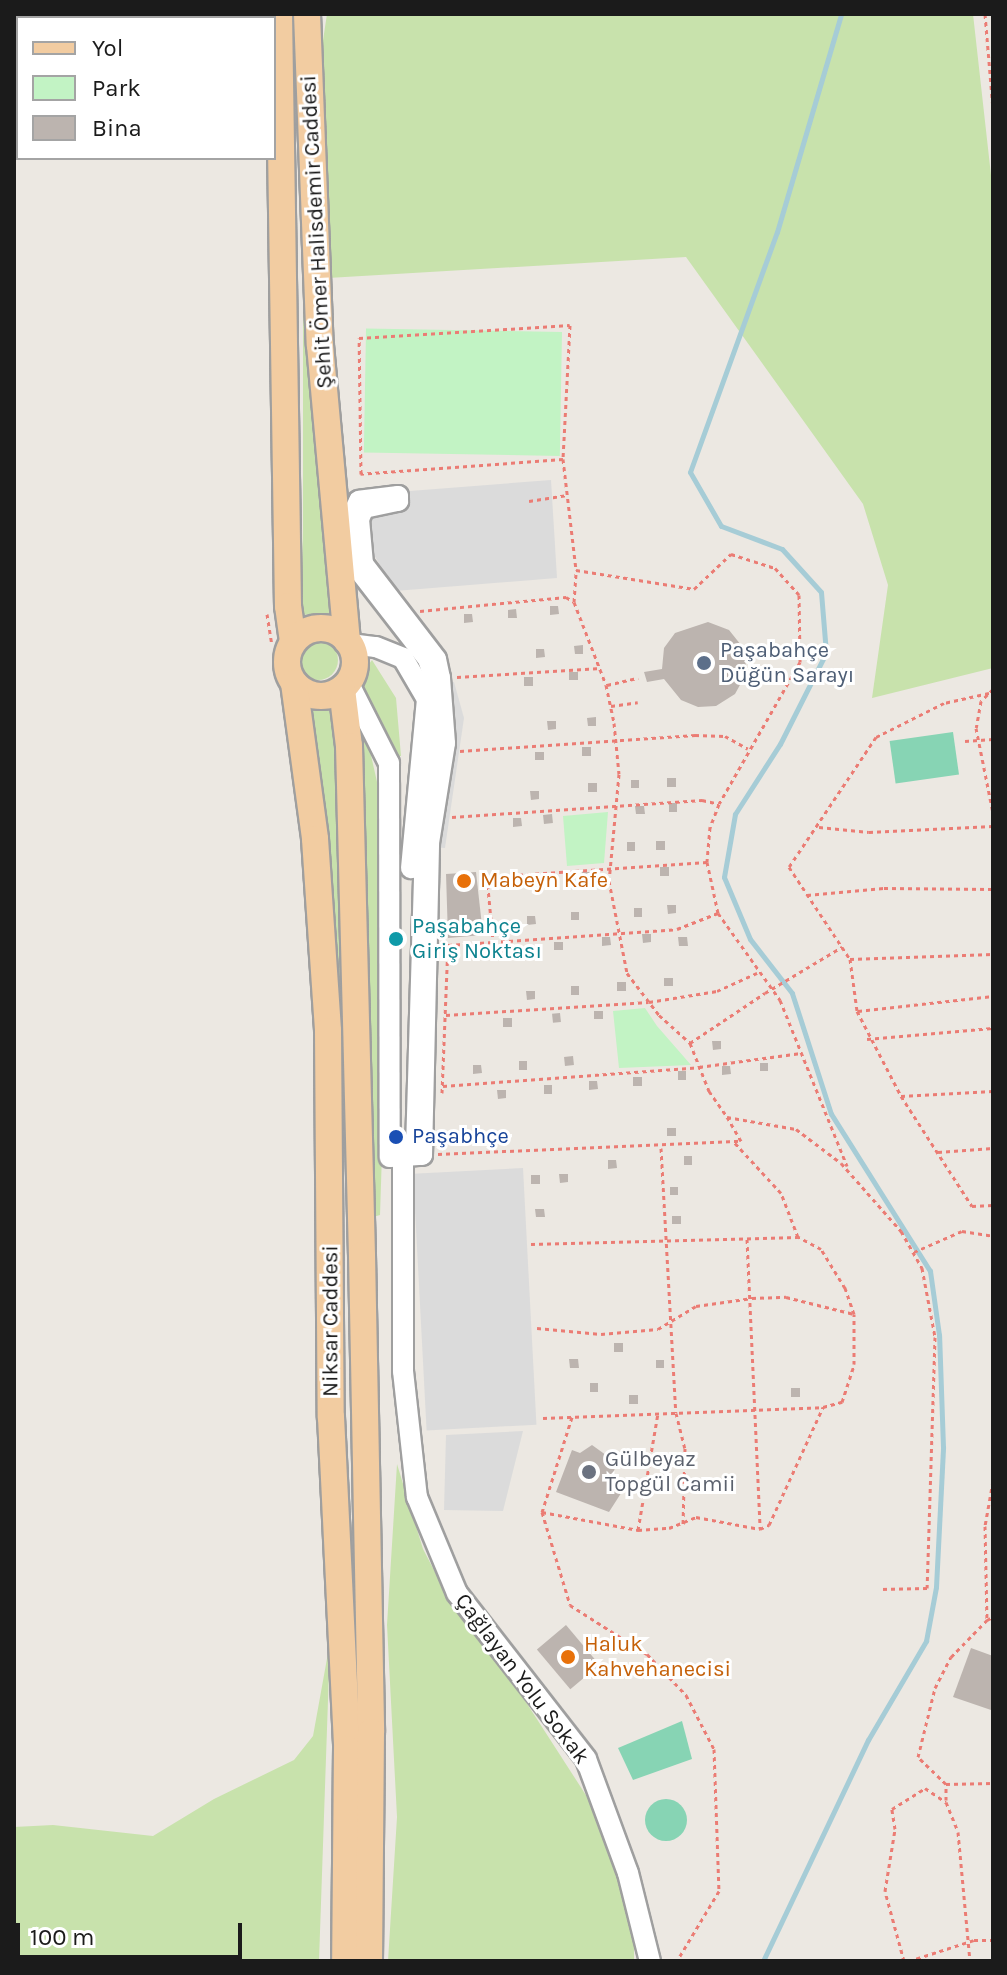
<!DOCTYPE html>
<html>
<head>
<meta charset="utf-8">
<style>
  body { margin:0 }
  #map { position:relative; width:1007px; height:1975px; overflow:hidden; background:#ece8e2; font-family:Karla,sans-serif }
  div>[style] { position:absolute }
  .residential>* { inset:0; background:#d9d8d8; transform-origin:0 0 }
  .grass>* { inset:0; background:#c8e2ac }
  .round { border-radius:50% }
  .park>* { inset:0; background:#c2f3c4; transform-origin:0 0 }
  .pitch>* { inset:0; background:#87d4b4; transform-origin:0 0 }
  .parking>* { inset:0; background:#dbdbdb; transform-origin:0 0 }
  .stream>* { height:5px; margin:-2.5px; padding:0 2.5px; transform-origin:2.5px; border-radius:2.5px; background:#a6ccd6 }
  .building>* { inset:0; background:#bcb4af; transform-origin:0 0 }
  .path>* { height:3px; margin-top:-1.5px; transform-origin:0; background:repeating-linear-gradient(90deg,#eb7c74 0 4px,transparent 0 8px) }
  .roads { filter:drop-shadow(2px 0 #9f9f9f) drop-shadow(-2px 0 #9f9f9f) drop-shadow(0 2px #9f9f9f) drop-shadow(0 -2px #9f9f9f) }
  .minor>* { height:20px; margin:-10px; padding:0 10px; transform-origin:10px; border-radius:10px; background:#fff }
  .major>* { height:26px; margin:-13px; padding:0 13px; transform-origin:13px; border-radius:13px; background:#f2cca1 }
  .major>.ring { margin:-13px; padding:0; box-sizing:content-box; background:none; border:26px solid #f2cca1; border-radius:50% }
  .path-bridge>* { height:3px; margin-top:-1.5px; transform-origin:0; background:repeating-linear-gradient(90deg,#eb7c74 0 4px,transparent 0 8px) }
  .dots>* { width:22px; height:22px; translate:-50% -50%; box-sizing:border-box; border:4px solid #fff; border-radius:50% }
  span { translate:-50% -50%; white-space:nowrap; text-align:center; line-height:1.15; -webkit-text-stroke:6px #fff; paint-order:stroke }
  .street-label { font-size:22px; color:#1b1b1b }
  .service-label { font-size:22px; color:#4e5e75 }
  .left { translate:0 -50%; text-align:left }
  .food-label { font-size:22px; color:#c56008 }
  .culture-label { font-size:22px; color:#0d838f }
  .transit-label { font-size:22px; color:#164399 }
  .worship-label { font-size:22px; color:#5b616d }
  .frame { position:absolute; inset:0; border:16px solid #1b1b1b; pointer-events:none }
  .legend { position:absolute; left:16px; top:16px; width:260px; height:144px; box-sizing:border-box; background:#fff; border:2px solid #a4a4a4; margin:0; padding:10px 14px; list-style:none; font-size:24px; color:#1b1b1b }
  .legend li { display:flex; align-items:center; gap:16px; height:40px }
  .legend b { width:40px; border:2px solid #a4a4a4 }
  .scale { position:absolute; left:16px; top:1923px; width:226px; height:36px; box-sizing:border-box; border:4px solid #1b1b1b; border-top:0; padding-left:10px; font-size:24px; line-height:28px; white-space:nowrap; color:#1b1b1b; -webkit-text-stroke:6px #fff; paint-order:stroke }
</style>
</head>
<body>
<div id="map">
  <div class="residential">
    <i style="clip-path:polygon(14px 14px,86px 18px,18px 18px,18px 89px)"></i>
    <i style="left:118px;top:14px;width:123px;height:6px"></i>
  </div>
  <div class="grass">
    <i style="clip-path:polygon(327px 14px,973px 14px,993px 193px,993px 668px,872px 698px,888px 585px,863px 504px,686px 257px,328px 278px,320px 60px)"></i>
    <i style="clip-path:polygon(303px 284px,331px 613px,301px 615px,303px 527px)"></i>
    <i class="round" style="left:298px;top:640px;width:40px;height:40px"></i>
    <i style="clip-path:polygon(372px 660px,396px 698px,401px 756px,394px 756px,377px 712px,364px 694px,363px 672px)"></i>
    <i style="clip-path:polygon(311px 707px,339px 713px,341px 1082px,311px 726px)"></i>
    <i style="clip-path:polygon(359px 738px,368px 742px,382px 804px,383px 1122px,380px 1215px,373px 1217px)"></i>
    <i style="clip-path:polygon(397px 1464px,423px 1549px,447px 1595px,495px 1654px,600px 1817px,634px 1929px,634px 1961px,388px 1961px,397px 1817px,387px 1625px)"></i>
    <i style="clip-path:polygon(330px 1642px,319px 1961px,14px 1961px,14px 1827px,53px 1825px,153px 1836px,214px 1799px,294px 1760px,313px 1736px)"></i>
  </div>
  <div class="park">
    <i style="left:562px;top:332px;width:124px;height:196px;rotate:91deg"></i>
    <i style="clip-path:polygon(608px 812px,604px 863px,567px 866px,563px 816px)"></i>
    <i style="clip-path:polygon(645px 1008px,657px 1026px,691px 1065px,619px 1068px,613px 1011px)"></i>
  </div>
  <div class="pitch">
    <i style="left:953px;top:732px;width:43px;height:64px;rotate:82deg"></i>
    <i style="clip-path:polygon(682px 1721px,692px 1759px,633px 1780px,618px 1748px)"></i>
    <i class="round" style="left:645px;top:1799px;width:42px;height:42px"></i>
  </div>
  <div class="parking">
    <i style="clip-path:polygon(551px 480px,557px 578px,395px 591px,370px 548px,371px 494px)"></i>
    <i style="clip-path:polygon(454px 682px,464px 718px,445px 848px,434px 847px,441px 685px)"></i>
    <i style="left:523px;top:1168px;width:257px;height:110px;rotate:87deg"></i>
    <i style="clip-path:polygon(523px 1431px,503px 1511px,444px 1510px,446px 1435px)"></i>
  </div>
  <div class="stream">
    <i style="left:763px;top:1961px;width:245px;rotate:-64.6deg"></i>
    <i style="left:868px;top:1740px;width:115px;rotate:-59.6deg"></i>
    <i style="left:926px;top:1641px;width:55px;rotate:-79.5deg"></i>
    <i style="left:936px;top:1587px;width:140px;rotate:-87.1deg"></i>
    <i style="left:943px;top:1447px;width:112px;rotate:-92deg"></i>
    <i style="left:939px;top:1335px;width:65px;rotate:-98deg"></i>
    <i style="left:930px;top:1271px;width:186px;rotate:-122.2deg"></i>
    <i style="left:831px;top:1114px;width:127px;rotate:-107.9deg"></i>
    <i style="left:792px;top:993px;width:68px;rotate:-127.9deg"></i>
    <i style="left:750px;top:939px;width:67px;rotate:-112.8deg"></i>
    <i style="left:724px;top:877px;width:64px;rotate:-80.1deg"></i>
    <i style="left:735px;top:814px;width:83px;rotate:-57.3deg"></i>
    <i style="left:780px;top:744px;width:102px;rotate:-63.2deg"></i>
    <i style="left:826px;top:653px;width:61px;rotate:-94.7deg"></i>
    <i style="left:821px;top:592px;width:58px;rotate:-132.2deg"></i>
    <i style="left:782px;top:549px;width:65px;rotate:-159.3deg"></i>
    <i style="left:721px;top:526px;width:62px;rotate:-119.9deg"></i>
    <i style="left:690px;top:472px;width:255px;rotate:-70.1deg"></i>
    <i style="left:777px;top:232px;width:227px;rotate:-73.6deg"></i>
  </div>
  <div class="building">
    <i style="clip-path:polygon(550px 606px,558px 606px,559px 614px,550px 615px)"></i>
    <i style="clip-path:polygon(516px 609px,517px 618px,508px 618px,508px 610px)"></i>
    <i style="clip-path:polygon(464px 614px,472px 614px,473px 622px,464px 623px)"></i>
    <i style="clip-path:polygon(708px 622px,729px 630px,745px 650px,746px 674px,735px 694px,716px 706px,698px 707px,681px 700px,664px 679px,647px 682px,644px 672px,662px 669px,664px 648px,675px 633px)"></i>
    <i style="clip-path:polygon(583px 645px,583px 654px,575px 654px,574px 646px)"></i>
    <i style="clip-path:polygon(536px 649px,544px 649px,545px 657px,536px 658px)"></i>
    <i style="left:569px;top:672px;width:9px;height:8px"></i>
    <i style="left:524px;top:677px;width:9px;height:9px"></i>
    <i style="clip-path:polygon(596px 717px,596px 726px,588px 726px,587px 718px)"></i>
    <i style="clip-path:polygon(547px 721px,556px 721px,556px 729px,548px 730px)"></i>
    <i style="left:582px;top:747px;width:9px;height:9px"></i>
    <i style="left:535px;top:752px;width:9px;height:8px"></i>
    <i style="left:667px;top:778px;width:9px;height:9px"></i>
    <i style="left:631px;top:780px;width:8px;height:8px"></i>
    <i style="left:588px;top:783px;width:9px;height:9px"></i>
    <i style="clip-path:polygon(530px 791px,539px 791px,539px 799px,531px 800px)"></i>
    <i style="left:669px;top:803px;width:8px;height:9px"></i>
    <i style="clip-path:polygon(635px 806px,644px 806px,645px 814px,636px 814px)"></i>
    <i style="left:552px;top:814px;width:9px;height:9px;rotate:84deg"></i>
    <i style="clip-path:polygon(513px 818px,521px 818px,522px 826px,513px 827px)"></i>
    <i style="left:656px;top:841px;width:9px;height:9px"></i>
    <i style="left:627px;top:842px;width:8px;height:9px"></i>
    <i style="left:660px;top:867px;width:9px;height:9px"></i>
    <i style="clip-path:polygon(476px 872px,483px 935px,448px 938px,446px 874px)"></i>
    <i style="clip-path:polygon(582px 872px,591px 872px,591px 880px,583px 881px)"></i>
    <i style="clip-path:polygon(543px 876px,551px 876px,552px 884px,543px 885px)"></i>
    <i style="clip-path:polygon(667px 905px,676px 905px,676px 913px,668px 914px)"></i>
    <i style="left:634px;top:908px;width:8px;height:9px"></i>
    <i style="left:571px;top:912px;width:8px;height:8px"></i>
    <i style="clip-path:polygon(527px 916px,535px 916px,536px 924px,527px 925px)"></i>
    <i style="clip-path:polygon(642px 934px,651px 934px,651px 942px,643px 943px)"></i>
    <i style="clip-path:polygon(602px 937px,610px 937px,611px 945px,602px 946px)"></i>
    <i style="clip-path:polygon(678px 937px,687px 937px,688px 946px,679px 946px)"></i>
    <i style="left:554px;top:942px;width:9px;height:8px"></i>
    <i style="left:664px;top:978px;width:9px;height:8px"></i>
    <i style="left:617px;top:982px;width:9px;height:9px"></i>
    <i style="left:571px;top:986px;width:8px;height:9px"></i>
    <i style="clip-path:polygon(526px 991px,535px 991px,535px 999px,527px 1000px)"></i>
    <i style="left:594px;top:1011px;width:9px;height:8px"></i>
    <i style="left:560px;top:1013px;width:9px;height:8px;rotate:84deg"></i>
    <i style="left:503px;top:1018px;width:9px;height:9px"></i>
    <i style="clip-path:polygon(712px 1041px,721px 1041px,721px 1049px,713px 1050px)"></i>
    <i style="left:573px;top:1056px;width:9px;height:9px;rotate:84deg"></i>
    <i style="left:519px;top:1061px;width:8px;height:9px"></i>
    <i style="left:760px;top:1063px;width:8px;height:8px"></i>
    <i style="clip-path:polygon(473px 1065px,481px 1065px,482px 1073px,473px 1074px)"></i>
    <i style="clip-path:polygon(722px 1066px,730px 1066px,731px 1074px,722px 1075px)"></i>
    <i style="left:678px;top:1071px;width:8px;height:9px"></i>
    <i style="left:633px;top:1077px;width:9px;height:9px"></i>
    <i style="clip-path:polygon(589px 1081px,597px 1081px,598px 1089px,589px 1090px)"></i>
    <i style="left:544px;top:1085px;width:8px;height:9px"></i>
    <i style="clip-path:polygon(497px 1090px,506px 1090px,506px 1098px,498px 1099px)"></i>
    <i style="left:667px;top:1128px;width:9px;height:8px"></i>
    <i style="left:684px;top:1156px;width:8px;height:9px"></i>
    <i style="clip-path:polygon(608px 1160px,616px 1160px,617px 1168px,608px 1169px)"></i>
    <i style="clip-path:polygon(559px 1174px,568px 1174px,568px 1182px,560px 1183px)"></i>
    <i style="left:531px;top:1175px;width:9px;height:9px"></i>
    <i style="left:670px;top:1187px;width:8px;height:8px"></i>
    <i style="clip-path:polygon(535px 1209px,544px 1209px,545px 1217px,536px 1217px)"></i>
    <i style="left:672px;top:1216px;width:9px;height:8px"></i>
    <i style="left:614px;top:1343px;width:9px;height:9px"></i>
    <i style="clip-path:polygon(569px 1359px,578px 1359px,579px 1368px,570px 1368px)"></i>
    <i style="left:656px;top:1360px;width:8px;height:8px"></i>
    <i style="left:590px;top:1383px;width:8px;height:9px"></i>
    <i style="left:791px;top:1388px;width:9px;height:9px"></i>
    <i style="left:629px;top:1395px;width:9px;height:9px"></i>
    <i style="clip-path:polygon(592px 1445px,617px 1463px,610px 1481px,625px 1487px,609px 1512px,556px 1492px,572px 1450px,580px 1453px)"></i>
    <i style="left:566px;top:1625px;width:52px;height:38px;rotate:50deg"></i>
    <i style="clip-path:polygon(971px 1648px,993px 1656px,991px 1710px,953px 1697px)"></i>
  </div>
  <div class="path">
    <i style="left:985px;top:14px;width:95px;rotate:85.2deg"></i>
    <i style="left:563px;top:459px;width:203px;rotate:175.8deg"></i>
    <i style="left:361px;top:474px;width:136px;rotate:-90.8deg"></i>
    <i style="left:359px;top:338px;width:211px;rotate:-3.5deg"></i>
    <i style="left:570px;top:325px;width:134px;rotate:93deg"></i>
    <i style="left:563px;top:459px;width:112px;rotate:83.3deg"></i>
    <i style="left:529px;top:501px;width:39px;rotate:-9deg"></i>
    <i style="left:574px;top:602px;width:32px;rotate:-86deg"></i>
    <i style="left:576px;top:570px;width:120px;rotate:9.1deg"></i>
    <i style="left:694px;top:589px;width:51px;rotate:-43.4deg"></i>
    <i style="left:731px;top:554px;width:46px;rotate:17.7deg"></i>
    <i style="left:775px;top:568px;width:36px;rotate:48deg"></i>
    <i style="left:799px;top:595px;width:67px;rotate:89.1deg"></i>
    <i style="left:800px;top:662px;width:163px;rotate:119.7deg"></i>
    <i style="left:719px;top:804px;width:25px;rotate:111deg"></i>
    <i style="left:710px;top:827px;width:35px;rotate:95deg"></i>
    <i style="left:707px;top:862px;width:52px;rotate:77.8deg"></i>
    <i style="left:718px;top:913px;width:107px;rotate:54.5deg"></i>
    <i style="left:780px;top:1000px;width:179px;rotate:68deg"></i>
    <i style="left:420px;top:611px;width:147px;rotate:-5.5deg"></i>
    <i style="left:566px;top:597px;width:9px;rotate:32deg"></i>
    <i style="left:574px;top:602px;width:89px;rotate:68.9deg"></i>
    <i style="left:606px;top:685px;width:39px;rotate:78deg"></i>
    <i style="left:614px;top:723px;width:51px;rotate:84.4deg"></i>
    <i style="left:619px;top:774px;width:107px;rotate:95.3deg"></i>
    <i style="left:609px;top:881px;width:94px;rotate:78.9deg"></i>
    <i style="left:627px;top:973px;width:53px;rotate:52.7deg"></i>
    <i style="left:659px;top:1015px;width:42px;rotate:42.1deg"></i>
    <i style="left:690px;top:1043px;width:52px;rotate:68.4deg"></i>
    <i style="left:709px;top:1091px;width:32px;rotate:55deg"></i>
    <i style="left:727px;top:1117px;width:70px;rotate:9.9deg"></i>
    <i style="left:796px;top:1129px;width:56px;rotate:37.1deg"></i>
    <i style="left:841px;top:1163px;width:91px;rotate:48.6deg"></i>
    <i style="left:901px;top:1231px;width:43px;rotate:60.4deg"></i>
    <i style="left:922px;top:1268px;width:70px;rotate:79.3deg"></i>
    <i style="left:935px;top:1337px;width:251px;rotate:91.8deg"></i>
    <i style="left:927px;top:1588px;width:47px;rotate:178.8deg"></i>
    <i style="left:267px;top:614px;width:31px;rotate:81deg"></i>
    <i style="left:457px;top:677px;width:144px;rotate:-3.6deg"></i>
    <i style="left:607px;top:685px;width:32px;rotate:-13deg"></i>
    <i style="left:993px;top:689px;width:17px;rotate:135deg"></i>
    <i style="left:981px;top:701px;width:27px;rotate:100deg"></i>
    <i style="left:976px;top:728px;width:87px;rotate:78.7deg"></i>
    <i style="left:989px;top:693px;width:46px;rotate:167.5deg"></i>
    <i style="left:944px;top:703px;width:76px;rotate:153.4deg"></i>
    <i style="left:876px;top:737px;width:156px;rotate:123.8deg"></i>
    <i style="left:789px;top:867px;width:110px;rotate:56.5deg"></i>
    <i style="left:850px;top:959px;width:52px;rotate:82.3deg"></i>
    <i style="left:857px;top:1011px;width:96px;rotate:62.6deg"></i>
    <i style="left:901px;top:1096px;width:131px;rotate:57.2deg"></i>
    <i style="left:972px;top:1206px;width:21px;rotate:-3deg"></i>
    <i style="left:611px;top:706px;width:27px;rotate:-8deg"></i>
    <i style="left:965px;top:741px;width:28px;rotate:-4deg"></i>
    <i style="left:460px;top:751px;width:236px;rotate:-3.9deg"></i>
    <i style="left:695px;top:735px;width:30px;rotate:2deg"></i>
    <i style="left:725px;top:736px;width:26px;rotate:29deg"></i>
    <i style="left:452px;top:817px;width:251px;rotate:-3.9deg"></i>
    <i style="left:702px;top:800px;width:17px;rotate:13deg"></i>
    <i style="left:819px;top:827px;width:50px;rotate:5.7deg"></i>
    <i style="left:869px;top:832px;width:124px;rotate:-2.8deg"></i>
    <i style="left:707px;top:862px;width:221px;rotate:176.1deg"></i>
    <i style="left:487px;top:877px;width:65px;rotate:84.7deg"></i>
    <i style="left:493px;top:942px;width:184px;rotate:-4deg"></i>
    <i style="left:677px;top:929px;width:44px;rotate:-21.3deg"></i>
    <i style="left:807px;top:895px;width:77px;rotate:-5.2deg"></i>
    <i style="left:884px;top:888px;width:109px;rotate:0.5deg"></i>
    <i style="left:850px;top:959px;width:143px;rotate:-2deg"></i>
    <i style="left:858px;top:1011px;width:136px;rotate:-6.3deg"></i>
    <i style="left:446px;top:1015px;width:203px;rotate:-3.7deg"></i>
    <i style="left:649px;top:1002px;width:69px;rotate:-9.2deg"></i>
    <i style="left:717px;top:991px;width:44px;rotate:-24.2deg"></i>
    <i style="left:867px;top:1039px;width:126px;rotate:-5deg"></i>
    <i style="left:690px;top:1043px;width:90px;rotate:-33.7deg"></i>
    <i style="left:443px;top:1086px;width:257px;rotate:-4.2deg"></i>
    <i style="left:699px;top:1067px;width:103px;rotate:-7.8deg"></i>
    <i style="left:442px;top:1093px;width:148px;rotate:-87.7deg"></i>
    <i style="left:448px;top:945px;width:45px;rotate:-3.8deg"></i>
    <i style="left:901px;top:1096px;width:92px;rotate:-3.1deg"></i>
    <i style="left:661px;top:1148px;width:265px;rotate:86.8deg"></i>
    <i style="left:676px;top:1413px;width:36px;rotate:76deg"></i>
    <i style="left:685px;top:1448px;width:77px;rotate:91.5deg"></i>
    <i style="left:938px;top:1152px;width:55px;rotate:-4.2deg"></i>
    <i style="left:438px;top:1154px;width:303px;rotate:-2.5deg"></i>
    <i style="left:741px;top:1141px;width:28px;rotate:-120deg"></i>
    <i style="left:747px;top:1239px;width:290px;rotate:87.4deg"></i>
    <i style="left:531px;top:1244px;width:267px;rotate:-1.5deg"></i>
    <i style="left:914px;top:1252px;width:52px;rotate:-23.6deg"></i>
    <i style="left:962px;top:1231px;width:31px;rotate:9deg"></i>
    <i style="left:537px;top:1328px;width:64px;rotate:5.4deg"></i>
    <i style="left:601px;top:1334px;width:57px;rotate:-5deg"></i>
    <i style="left:658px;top:1329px;width:44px;rotate:-31.2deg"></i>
    <i style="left:696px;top:1306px;width:57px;rotate:-8.1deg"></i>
    <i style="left:752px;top:1298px;width:34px;rotate:-2deg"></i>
    <i style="left:786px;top:1297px;width:70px;rotate:14deg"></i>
    <i style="left:572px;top:1417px;width:100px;rotate:107.5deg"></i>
    <i style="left:542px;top:1512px;width:97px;rotate:73.2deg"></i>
    <i style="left:570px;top:1605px;width:91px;rotate:32.5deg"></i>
    <i style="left:647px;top:1654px;width:57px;rotate:46.4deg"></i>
    <i style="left:686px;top:1695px;width:61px;rotate:62.6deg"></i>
    <i style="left:714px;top:1749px;width:142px;rotate:88deg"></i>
    <i style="left:719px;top:1891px;width:82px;rotate:121deg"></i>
    <i style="left:543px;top:1418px;width:280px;rotate:-2.2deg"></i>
    <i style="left:993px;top:1481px;width:46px;rotate:100.1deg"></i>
    <i style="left:985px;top:1526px;width:94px;rotate:88.8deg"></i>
    <i style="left:987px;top:1620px;width:7px;rotate:-27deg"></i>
    <i style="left:542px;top:1512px;width:98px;rotate:10.6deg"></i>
    <i style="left:638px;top:1530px;width:31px;rotate:-4deg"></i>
    <i style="left:669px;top:1528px;width:29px;rotate:-22deg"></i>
    <i style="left:696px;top:1517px;width:65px;rotate:10.6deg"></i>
    <i style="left:760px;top:1529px;width:10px;rotate:-24deg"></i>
    <i style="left:769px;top:1525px;width:130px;rotate:-65.4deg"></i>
    <i style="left:823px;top:1407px;width:20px;rotate:-15deg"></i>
    <i style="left:842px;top:1402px;width:40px;rotate:-72deg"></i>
    <i style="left:854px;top:1364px;width:50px;rotate:-90deg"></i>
    <i style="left:854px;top:1314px;width:28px;rotate:-109deg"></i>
    <i style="left:845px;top:1288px;width:46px;rotate:-121.6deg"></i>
    <i style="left:821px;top:1249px;width:26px;rotate:-152deg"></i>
    <i style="left:798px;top:1237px;width:47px;rotate:-111.1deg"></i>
    <i style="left:781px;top:1193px;width:71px;rotate:-132.7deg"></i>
    <i style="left:638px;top:1530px;width:119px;rotate:-80.3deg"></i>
    <i style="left:946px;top:1784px;width:47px;rotate:-1.2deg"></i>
    <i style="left:946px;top:1800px;width:16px;rotate:-90deg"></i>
    <i style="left:946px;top:1784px;width:39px;rotate:-136deg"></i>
    <i style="left:918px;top:1757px;width:71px;rotate:-76.2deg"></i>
    <i style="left:935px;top:1688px;width:35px;rotate:-63deg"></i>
    <i style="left:951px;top:1657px;width:52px;rotate:-45.8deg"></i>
    <i style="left:904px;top:1961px;width:73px;rotate:-105.2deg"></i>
    <i style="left:885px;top:1891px;width:63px;rotate:-80.8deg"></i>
    <i style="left:895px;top:1829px;width:20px;rotate:-99deg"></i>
    <i style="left:892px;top:1809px;width:39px;rotate:-32deg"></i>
    <i style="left:925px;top:1788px;width:25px;rotate:34deg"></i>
    <i style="left:946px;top:1802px;width:32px;rotate:68deg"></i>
    <i style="left:958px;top:1832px;width:130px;rotate:84.7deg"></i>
    <i style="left:909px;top:1961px;width:68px;rotate:-17.9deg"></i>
    <i style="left:974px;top:1940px;width:19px"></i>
  </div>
  <div class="roads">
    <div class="minor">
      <i style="left:350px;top:644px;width:26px;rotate:7deg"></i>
      <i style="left:376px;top:647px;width:29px;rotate:22deg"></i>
      <i style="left:403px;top:658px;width:48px;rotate:59.7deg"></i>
      <i style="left:427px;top:699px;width:170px;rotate:95.4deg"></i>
      <i style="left:348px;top:682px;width:91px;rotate:63.2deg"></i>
      <i style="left:389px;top:763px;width:394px;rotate:89.9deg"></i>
      <i style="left:390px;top:1157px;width:32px;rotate:-4deg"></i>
      <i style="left:422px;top:1155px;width:312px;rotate:-88.7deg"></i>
      <i style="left:429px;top:843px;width:101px;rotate:-80.9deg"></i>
      <i style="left:445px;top:743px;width:65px;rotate:-94.4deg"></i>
      <i style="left:440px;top:678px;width:19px;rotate:-102deg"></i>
      <i style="left:436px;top:659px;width:120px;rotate:-127.5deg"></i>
      <i style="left:363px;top:564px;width:45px;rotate:-95.1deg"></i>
      <i style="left:359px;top:519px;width:12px;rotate:-66deg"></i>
      <i style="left:364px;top:508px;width:35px;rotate:-12deg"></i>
      <i style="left:398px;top:501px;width:5px;rotate:-90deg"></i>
      <i style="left:398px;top:496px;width:39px;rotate:173deg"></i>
      <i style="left:359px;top:501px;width:19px;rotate:115deg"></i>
      <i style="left:351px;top:518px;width:53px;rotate:81.3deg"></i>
      <i style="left:359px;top:570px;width:113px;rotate:52.2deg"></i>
      <i style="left:428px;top:659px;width:29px;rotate:72deg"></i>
      <i style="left:437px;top:687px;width:54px;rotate:86.8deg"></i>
      <i style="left:440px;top:741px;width:105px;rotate:98.2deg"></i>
      <i style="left:425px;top:845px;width:306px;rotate:91.7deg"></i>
      <i style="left:416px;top:1151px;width:13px;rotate:180deg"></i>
      <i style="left:403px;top:1144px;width:227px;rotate:90deg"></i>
      <i style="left:403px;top:1371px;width:127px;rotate:83.7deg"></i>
      <i style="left:417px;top:1497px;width:104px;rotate:67.4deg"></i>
      <i style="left:457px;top:1593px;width:210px;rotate:52.1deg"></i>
      <i style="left:586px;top:1759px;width:121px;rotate:69.8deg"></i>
      <i style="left:628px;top:1873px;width:91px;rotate:76deg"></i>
    </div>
    <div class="major">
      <i style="left:279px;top:14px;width:592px;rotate:89.13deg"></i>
      <i style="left:288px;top:606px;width:36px;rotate:82deg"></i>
      <i style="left:307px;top:14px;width:331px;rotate:87.8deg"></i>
      <i style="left:320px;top:345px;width:297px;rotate:84.8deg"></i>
      <i class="ring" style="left:287px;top:628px;width:42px;height:42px"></i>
      <i style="left:294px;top:683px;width:157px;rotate:82.3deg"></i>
      <i style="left:315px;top:839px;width:192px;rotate:86.1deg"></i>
      <i style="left:328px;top:1031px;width:386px;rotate:89.6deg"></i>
      <i style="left:331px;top:1417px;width:332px;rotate:87.2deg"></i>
      <i style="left:347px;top:1749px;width:212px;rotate:90.5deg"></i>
      <i style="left:342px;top:689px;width:57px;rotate:83deg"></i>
      <i style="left:349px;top:746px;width:509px;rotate:88.54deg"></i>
      <i style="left:362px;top:1255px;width:477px;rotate:88.9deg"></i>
      <i style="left:371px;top:1732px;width:229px;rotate:90.5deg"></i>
    </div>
  </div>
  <div class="path-bridge">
    <i style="left:765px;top:993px;width:90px;rotate:-30.9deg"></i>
  </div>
  <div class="dots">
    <i style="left:704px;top:663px;background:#5c6f8a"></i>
    <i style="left:464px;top:881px;background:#e8710a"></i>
    <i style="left:396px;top:939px;background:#0f9aa8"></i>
    <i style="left:396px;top:1137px;background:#1a4fb4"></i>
    <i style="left:589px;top:1472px;background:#6b7280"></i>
    <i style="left:568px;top:1657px;background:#e8710a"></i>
  </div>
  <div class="street-label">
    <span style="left:317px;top:232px;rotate:-93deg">Şehit Ömer Halisdemir Caddesi</span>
    <span style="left:331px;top:1321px;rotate:-90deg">Niksar Caddesi</span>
    <span style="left:522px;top:1679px;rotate:53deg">Çağlayan Yolu Sokak</span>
  </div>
  <div class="service-label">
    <span class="left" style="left:720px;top:663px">Paşabahçe<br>Düğün Sarayı</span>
  </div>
  <div class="food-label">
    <span class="left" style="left:480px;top:881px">Mabeyn Kafe</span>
    <span class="left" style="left:584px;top:1657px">Haluk<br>Kahvehanecisi</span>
  </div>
  <div class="culture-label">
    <span class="left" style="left:412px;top:939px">Paşabahçe<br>Giriş Noktası</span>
  </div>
  <div class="transit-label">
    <span class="left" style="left:412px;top:1137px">Paşabhçe</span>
  </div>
  <div class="worship-label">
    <span class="left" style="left:605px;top:1472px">Gülbeyaz<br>Topgül Camii</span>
  </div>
  <div class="frame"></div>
  <ul class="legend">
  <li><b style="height:10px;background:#f2cca1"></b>Yol</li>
  <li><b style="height:22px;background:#c2f3c4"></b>Park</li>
  <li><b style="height:22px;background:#bcb4af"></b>Bina</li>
  </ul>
  <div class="scale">100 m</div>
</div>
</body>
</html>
